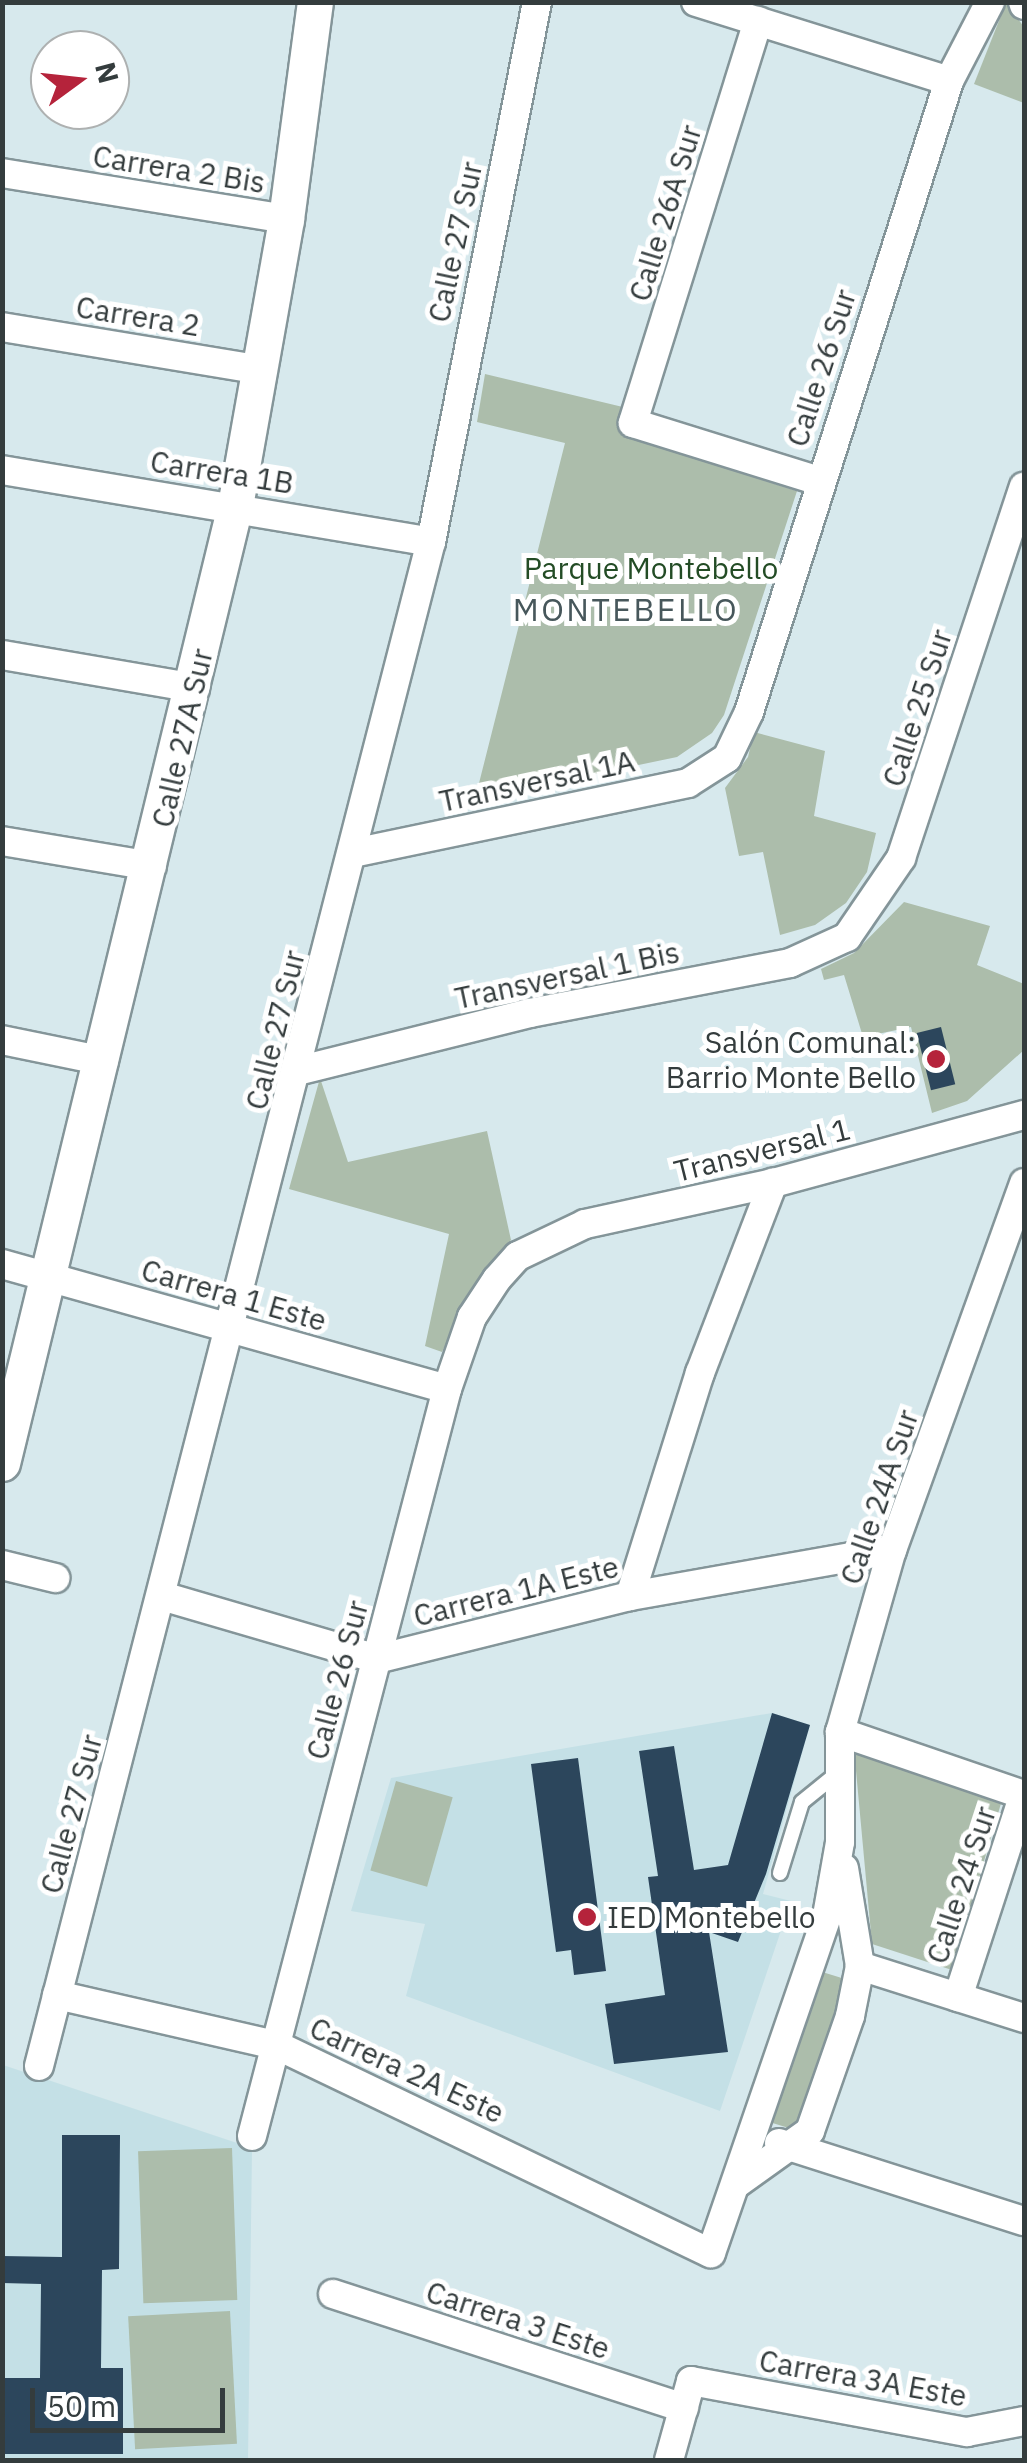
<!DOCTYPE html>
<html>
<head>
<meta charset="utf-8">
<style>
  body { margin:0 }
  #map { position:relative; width:1027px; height:2463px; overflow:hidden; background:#d7e9ed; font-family:"IBM Plex Sans",sans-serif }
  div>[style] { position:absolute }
  .built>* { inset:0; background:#c4e0e6 }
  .green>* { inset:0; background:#acbdab; transform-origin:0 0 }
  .building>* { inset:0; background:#2c465c; transform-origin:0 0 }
  .roads { filter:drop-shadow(2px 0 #849599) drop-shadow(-2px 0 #849599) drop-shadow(0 2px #849599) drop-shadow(0 -2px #849599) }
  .service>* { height:14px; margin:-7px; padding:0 7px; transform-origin:7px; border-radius:7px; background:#fff }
  .minor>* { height:28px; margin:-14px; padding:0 14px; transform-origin:14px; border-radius:14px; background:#fff }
  .tertiary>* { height:35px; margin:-17.5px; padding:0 17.5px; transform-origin:17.5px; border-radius:17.5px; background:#fff }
  .dots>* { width:28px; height:28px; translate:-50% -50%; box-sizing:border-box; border:5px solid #fff; border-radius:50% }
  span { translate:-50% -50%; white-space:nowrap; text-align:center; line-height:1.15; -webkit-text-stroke:10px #fff; paint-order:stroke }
  .street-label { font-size:30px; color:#343c3d }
  .park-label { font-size:30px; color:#234c25 }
  .poi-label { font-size:30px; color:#343c3d }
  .right { translate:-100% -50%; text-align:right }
  .left { translate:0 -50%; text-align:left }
  .neighbourhood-label { font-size:32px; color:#47575b; letter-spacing:2.5px }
  .frame { position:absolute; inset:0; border:5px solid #343c3d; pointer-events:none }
  .north { position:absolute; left:30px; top:30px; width:100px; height:100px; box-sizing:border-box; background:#fff; border:2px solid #aeb1b1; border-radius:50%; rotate:75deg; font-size:28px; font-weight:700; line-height:40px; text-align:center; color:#343c3d }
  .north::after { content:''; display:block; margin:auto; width:35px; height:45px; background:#b5233b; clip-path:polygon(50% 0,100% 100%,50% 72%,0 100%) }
  .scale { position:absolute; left:30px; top:2388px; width:195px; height:45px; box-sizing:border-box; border:5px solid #343c3d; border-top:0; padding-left:12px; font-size:30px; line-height:35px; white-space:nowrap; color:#343c3d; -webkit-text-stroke:8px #fff; paint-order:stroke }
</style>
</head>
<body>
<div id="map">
  <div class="built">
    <i style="clip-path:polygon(772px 1713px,810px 1725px,763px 1894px,791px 1901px,720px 2111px,406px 1996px,425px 1924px,351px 1911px,391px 1778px)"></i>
    <i style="clip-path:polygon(3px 2065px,252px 2148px,248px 2460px,3px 2460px)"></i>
  </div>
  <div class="green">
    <i style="clip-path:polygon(1006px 3px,1024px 27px,1024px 103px,974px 84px)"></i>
    <i style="clip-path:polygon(485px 374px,627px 408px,623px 436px,797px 491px,724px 715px,712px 733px,677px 757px,475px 799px,565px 443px,477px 422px)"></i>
    <i style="clip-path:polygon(754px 732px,825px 751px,814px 816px,876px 833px,867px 872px,846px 903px,815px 925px,780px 935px,763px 852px,739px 856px,725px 788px,748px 757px)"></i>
    <i style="clip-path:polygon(904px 902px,990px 926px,977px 965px,1024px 984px,1024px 1050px,967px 1101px,932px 1113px,911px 1027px,863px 1037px,844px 975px,824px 980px,821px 969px,854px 953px)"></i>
    <i style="clip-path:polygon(320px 1078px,348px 1162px,487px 1131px,511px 1240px,470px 1296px,442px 1352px,425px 1346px,449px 1234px,289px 1189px)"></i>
    <i style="clip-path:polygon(854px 1749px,1002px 1800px,952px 1970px,872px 1944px)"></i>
    <i style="left:396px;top:1781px;width:59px;height:93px;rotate:16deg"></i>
    <i style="left:819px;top:1971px;width:28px;height:159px;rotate:17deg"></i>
    <i style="left:232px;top:2148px;width:152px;height:94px;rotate:88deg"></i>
    <i style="left:230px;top:2311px;width:133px;height:102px;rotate:87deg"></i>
  </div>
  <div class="building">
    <i style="left:941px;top:1027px;width:59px;height:25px;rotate:76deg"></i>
    <i style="clip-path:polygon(772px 1713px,810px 1725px,766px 1874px,738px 1942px,709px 1932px,728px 2052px,614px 2064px,605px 2004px,665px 1995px,648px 1877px,658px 1876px,639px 1751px,674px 1746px,694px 1870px,728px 1865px)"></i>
    <i style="clip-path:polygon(578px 1758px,606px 1971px,574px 1975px,571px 1950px,556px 1952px,531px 1764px)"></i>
    <i style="clip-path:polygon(62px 2135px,120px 2135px,119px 2269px,102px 2270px,101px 2368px,123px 2368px,123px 2454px,3px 2454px,3px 2378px,40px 2378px,41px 2284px,2px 2283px,2px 2256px,62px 2257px)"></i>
  </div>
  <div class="roads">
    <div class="service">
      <i style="left:780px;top:1873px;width:74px;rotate:-72.8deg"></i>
      <i style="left:802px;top:1802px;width:48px;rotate:-39deg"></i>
    </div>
    <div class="minor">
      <i style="left:696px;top:2px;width:265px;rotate:17.3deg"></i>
      <i style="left:1023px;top:2px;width:3px;rotate:72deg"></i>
      <i style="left:758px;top:21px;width:421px;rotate:107.3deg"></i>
      <i style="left:633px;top:423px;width:195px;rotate:17.3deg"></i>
      <i style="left:2px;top:173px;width:288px;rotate:9.2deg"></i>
      <i style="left:2px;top:327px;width:264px;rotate:9.4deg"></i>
      <i style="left:2px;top:470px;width:435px;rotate:9.5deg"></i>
      <i style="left:2px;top:655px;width:196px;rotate:9.7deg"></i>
      <i style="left:2px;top:841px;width:152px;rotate:9.5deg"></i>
      <i style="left:353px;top:853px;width:342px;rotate:-11.8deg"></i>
      <i style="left:688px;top:783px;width:46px;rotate:-32.7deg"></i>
      <i style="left:727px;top:758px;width:51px;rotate:-64.4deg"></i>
      <i style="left:749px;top:712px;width:662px;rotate:-72.41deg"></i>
      <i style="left:949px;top:81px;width:89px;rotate:-62.6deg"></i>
      <i style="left:2px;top:1040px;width:104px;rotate:11.6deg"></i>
      <i style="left:297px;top:1071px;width:240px;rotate:-14deg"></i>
      <i style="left:530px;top:1013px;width:265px;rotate:-10.9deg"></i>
      <i style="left:790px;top:963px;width:63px;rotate:-24.5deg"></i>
      <i style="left:847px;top:937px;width:96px;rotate:-55.6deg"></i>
      <i style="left:901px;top:858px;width:391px;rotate:-71.7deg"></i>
      <i style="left:2px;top:1264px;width:462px;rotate:15.7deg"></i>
      <i style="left:2px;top:1565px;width:55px;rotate:13.8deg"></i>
      <i style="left:162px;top:1596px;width:224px;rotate:16.3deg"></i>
      <i style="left:377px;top:1659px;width:261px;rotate:-14deg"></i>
      <i style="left:630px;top:1596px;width:266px;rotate:-10deg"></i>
      <i style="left:630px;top:1596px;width:234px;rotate:-72.6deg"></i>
      <i style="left:700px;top:1373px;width:204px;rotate:-69deg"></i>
      <i style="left:840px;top:1732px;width:194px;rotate:18.9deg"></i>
      <i style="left:860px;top:1966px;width:172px;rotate:17.6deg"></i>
      <i style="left:57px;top:1995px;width:225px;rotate:12.9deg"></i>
      <i style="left:276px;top:2045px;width:482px;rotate:25.6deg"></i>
      <i style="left:711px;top:2253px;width:356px;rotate:-71deg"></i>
      <i style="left:827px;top:1916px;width:75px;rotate:-80deg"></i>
      <i style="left:840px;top:1842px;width:110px;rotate:-90deg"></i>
      <i style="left:840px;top:1732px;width:189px;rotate:-74.1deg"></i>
      <i style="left:892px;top:1550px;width:390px;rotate:-70.2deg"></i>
      <i style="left:958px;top:1997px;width:213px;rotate:-72deg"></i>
      <i style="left:39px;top:2066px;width:1574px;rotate:-75.58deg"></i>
      <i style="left:431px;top:542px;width:550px;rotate:-78.89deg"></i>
      <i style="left:252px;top:2136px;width:772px;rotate:-75.37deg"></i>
      <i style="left:447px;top:1389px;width:76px;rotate:-70.9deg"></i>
      <i style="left:472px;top:1317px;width:45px;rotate:-56.7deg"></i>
      <i style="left:497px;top:1279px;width:31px;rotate:-48deg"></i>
      <i style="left:518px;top:1256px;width:74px;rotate:-25.5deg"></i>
      <i style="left:585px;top:1224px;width:192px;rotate:-12.3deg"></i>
      <i style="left:773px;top:1183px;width:260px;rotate:-15.2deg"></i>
      <i style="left:779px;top:2143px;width:257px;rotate:17.7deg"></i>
      <i style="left:736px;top:2184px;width:91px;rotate:-35.6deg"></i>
      <i style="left:810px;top:2131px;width:122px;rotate:-70.8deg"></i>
      <i style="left:850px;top:2016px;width:51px;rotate:-78.7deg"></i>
      <i style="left:860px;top:1966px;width:99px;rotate:-99.3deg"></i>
      <i style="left:333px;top:2294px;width:369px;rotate:18deg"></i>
      <i style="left:669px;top:2460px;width:82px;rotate:-74.4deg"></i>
      <i style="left:691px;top:2381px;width:281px;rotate:10.5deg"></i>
      <i style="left:967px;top:2432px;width:58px;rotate:-10.9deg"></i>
    </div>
    <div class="tertiary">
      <i style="left:2px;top:1463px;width:985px;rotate:-76.32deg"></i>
      <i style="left:235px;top:506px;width:291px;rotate:-79.9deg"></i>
      <i style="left:286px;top:219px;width:219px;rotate:-82.4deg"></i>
    </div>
  </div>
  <div class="dots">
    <i style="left:936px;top:1059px;background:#b5233b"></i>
    <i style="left:587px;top:1917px;background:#b5233b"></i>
  </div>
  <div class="street-label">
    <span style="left:179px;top:169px;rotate:9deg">Carrera 2 Bis</span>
    <span style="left:665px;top:213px;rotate:-73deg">Calle 26A Sur</span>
    <span style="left:455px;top:242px;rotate:-78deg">Calle 27 Sur</span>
    <span style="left:138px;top:316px;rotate:9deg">Carrera 2</span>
    <span style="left:821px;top:368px;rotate:-72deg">Calle 26 Sur</span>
    <span style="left:222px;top:472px;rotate:9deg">Carrera 1B</span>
    <span style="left:917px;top:708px;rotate:-72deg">Calle 25 Sur</span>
    <span style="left:182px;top:738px;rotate:-77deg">Calle 27A Sur</span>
    <span style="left:537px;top:781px;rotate:-12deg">Transversal 1A</span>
    <span style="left:567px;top:975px;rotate:-12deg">Transversal 1 Bis</span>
    <span style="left:275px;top:1030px;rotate:-76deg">Calle 27 Sur</span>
    <span style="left:762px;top:1150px;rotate:-14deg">Transversal 1</span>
    <span style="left:234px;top:1295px;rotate:16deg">Carrera 1 Este</span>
    <span style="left:879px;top:1497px;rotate:-71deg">Calle 24A Sur</span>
    <span style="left:516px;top:1591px;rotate:-14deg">Carrera 1A Este</span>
    <span style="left:337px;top:1680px;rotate:-75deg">Calle 26 Sur</span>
    <span style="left:71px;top:1814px;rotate:-75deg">Calle 27 Sur</span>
    <span style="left:961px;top:1885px;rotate:-72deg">Calle 24 Sur</span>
    <span style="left:407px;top:2070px;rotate:25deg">Carrera 2A Este</span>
    <span style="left:518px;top:2320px;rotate:18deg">Carrera 3 Este</span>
    <span style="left:863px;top:2378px;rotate:10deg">Carrera 3A Este</span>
  </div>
  <div class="park-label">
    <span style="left:651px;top:568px">Parque Montebello</span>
  </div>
  <div class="poi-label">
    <span class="right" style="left:916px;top:1059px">Salón Comunal:<br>Barrio Monte Bello</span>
    <span class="left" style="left:607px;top:1917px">IED Montebello</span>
  </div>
  <div class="neighbourhood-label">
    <span style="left:626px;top:609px">MONTEBELLO</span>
  </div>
  <div class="frame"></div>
  <div class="north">N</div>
  <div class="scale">50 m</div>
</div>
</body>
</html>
